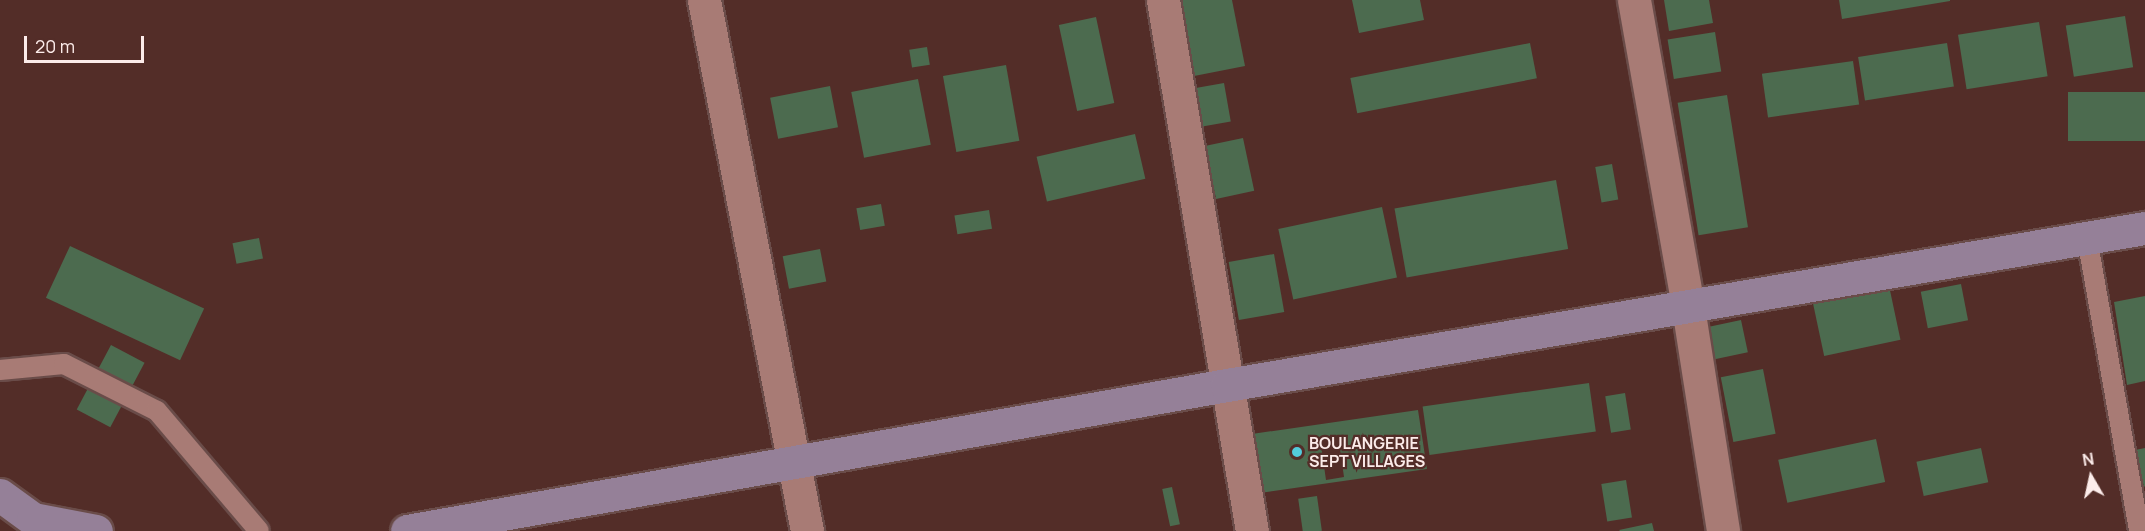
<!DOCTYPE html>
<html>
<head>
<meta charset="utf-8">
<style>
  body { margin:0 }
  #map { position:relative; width:2145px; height:531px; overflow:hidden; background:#532d28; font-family:Manrope,sans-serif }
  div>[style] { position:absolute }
  .building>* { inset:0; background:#4c6b4f; transform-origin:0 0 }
  .roads { filter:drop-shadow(2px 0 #6a4c49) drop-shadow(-2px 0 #6a4c49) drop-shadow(0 2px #6a4c49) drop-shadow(0 -2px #6a4c49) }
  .service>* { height:20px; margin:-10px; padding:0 10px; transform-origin:10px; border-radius:10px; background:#a87b75 }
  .minor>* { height:33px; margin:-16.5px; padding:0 16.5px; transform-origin:16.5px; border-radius:16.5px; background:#a87b75 }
  .secondary>* { height:33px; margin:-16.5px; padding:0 16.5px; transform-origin:16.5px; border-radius:16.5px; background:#958098 }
  .dots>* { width:16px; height:16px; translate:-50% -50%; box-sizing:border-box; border:3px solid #532d28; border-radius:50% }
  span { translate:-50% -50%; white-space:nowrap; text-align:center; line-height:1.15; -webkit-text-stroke:4.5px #532d28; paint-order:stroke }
  .poi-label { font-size:16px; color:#fcecea; font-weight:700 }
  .left { translate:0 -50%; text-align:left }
  .north { position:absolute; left:2061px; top:447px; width:60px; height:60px; -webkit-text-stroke:4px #532d28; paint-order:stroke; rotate:351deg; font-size:16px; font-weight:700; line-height:24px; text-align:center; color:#fcecea }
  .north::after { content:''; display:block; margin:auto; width:21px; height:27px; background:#fcecea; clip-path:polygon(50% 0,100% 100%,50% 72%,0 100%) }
  .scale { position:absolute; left:24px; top:36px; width:120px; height:27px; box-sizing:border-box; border:3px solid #fcecea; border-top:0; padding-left:8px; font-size:18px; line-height:21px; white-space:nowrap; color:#fcecea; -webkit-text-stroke:4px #532d28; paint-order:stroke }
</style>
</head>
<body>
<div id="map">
  <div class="building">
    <i style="clip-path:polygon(1173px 0,1232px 0,1245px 66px,1189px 77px)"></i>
    <i style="clip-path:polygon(1352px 0,1420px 0,1424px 20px,1359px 33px)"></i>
    <i style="clip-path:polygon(1664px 0,1709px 0,1713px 23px,1669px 31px)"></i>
    <i style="clip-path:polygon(1839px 0,1950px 0,1950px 1px,1842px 19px)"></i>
    <i style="left:2125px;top:16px;width:52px;height:60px;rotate:81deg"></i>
    <i style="left:1096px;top:17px;width:88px;height:38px;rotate:78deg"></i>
    <i style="left:2039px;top:22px;width:55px;height:82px;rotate:81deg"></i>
    <i style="left:1715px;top:32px;width:40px;height:48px;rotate:81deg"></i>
    <i style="left:1530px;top:43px;width:36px;height:183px;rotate:79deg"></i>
    <i style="left:1947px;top:43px;width:44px;height:90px;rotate:81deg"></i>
    <i style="left:927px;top:47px;width:18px;height:18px;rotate:81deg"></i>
    <i style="left:1853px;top:61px;width:44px;height:92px;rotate:82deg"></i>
    <i style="left:1006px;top:65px;width:77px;height:64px;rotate:80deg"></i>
    <i style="left:918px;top:79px;width:67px;height:68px;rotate:79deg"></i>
    <i style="left:1224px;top:83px;width:39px;height:33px;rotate:80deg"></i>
    <i style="left:830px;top:86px;width:42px;height:61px;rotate:79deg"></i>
    <i style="left:2145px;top:92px;width:49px;height:77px;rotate:90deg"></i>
    <i style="left:1727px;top:95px;width:134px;height:50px;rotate:81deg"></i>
    <i style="left:1135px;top:134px;width:46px;height:101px;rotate:77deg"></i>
    <i style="left:1243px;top:138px;width:54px;height:39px;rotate:78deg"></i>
    <i style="left:1612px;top:164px;width:36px;height:17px;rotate:80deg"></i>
    <i style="left:1556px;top:180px;width:70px;height:164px;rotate:80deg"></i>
    <i style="left:881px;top:204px;width:22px;height:25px;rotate:80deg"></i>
    <i style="left:1382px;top:207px;width:72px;height:106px;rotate:78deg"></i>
    <i style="left:989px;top:210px;width:19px;height:35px;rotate:81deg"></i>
    <i style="left:259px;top:238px;width:21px;height:27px;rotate:79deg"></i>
    <i style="left:70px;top:246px;width:148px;height:57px;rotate:25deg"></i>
    <i style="left:820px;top:249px;width:33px;height:38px;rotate:79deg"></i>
    <i style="left:1274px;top:254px;width:59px;height:46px;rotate:80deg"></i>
    <i style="left:1888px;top:281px;width:60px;height:78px;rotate:78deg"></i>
    <i style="left:1961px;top:284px;width:37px;height:41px;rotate:79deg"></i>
    <i style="clip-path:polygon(2145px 296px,2145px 381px,2127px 385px,2114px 302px)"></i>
    <i style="left:1741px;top:320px;width:33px;height:35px;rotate:78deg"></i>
    <i style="left:111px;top:345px;width:38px;height:73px;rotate:28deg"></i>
    <i style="left:1763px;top:369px;width:66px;height:43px;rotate:79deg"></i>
    <i style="left:1589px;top:383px;width:49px;height:168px;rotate:82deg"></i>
    <i style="left:1625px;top:393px;width:37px;height:20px;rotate:81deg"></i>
    <i style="clip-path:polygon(evenodd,1418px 410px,1427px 469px,1253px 494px,1245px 435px,1418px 410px,1338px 435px,1344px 477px,1326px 480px,1320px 438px,1338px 435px)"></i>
    <i style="left:1876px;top:439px;width:44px;height:100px;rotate:78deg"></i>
    <i style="left:1981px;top:448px;width:35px;height:66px;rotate:78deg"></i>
    <i style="clip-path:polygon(2145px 448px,2145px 486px,2144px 487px,2135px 450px)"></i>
    <i style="left:1626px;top:480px;width:38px;height:25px;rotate:81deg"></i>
    <i style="left:1172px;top:487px;width:38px;height:10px;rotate:78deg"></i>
    <i style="left:1317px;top:496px;width:35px;height:19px;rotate:82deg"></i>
    <i style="clip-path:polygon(1652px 523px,1654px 531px,1620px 531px,1619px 530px)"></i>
  </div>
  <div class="roads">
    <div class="service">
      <i style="left:2087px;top:238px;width:298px;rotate:79.9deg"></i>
      <i style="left:0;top:370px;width:64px;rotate:-5.4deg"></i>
      <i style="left:64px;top:364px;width:104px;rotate:26.8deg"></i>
      <i style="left:157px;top:411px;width:157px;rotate:49.6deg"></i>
    </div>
    <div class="minor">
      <i style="left:704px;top:0;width:541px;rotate:79.02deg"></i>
      <i style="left:1163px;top:0;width:538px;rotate:80.49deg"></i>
      <i style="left:1634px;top:0;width:312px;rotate:80deg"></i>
      <i style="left:1688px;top:307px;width:227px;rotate:81.1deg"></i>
    </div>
    <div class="secondary">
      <i style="left:0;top:495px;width:41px;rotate:36deg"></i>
      <i style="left:33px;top:519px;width:64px;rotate:10.8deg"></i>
      <i style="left:407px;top:531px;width:833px;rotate:-10.1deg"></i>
      <i style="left:1227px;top:385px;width:931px;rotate:-9.71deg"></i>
    </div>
  </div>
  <div class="dots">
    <i style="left:1297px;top:452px;background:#53cbdb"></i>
  </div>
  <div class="poi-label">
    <span class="left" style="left:1309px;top:452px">BOULANGERIE<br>SEPT VILLAGES</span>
  </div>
  <div class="north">N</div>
  <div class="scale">20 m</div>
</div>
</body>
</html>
